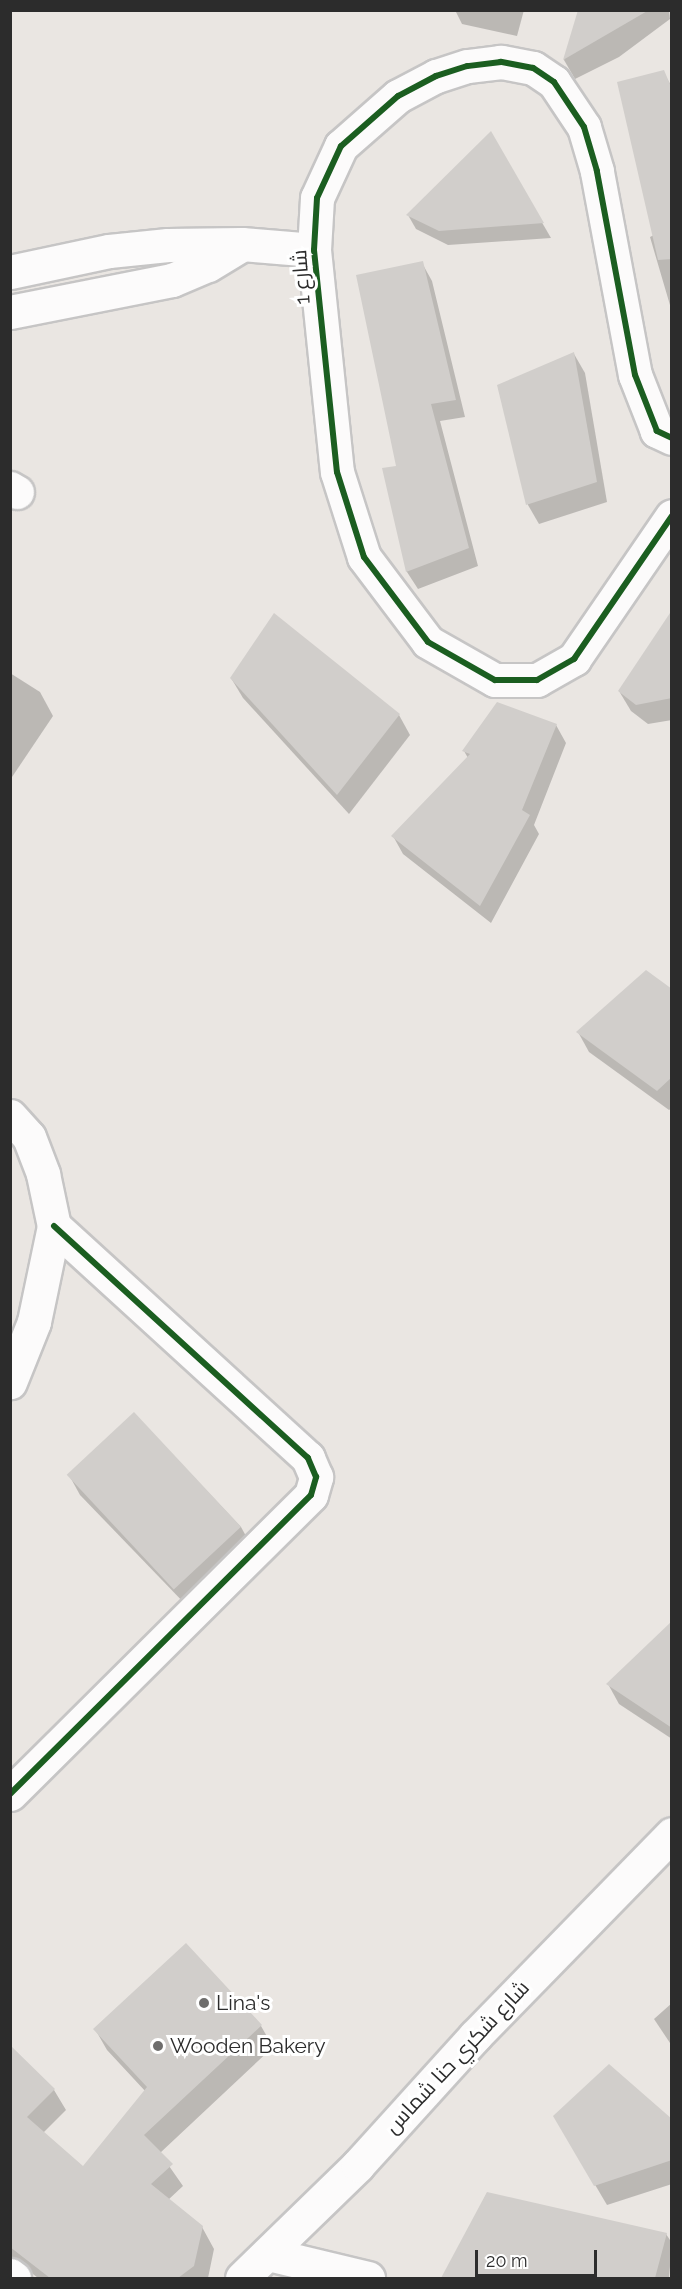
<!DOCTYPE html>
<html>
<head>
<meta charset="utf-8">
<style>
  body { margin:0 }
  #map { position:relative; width:682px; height:2289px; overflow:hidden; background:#eae6e2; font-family:Raleway,Cairo,sans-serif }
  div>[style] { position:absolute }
  .shadow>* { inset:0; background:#0003 }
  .building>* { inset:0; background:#d1cecb; transform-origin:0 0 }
  .roads { filter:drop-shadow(2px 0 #c6c5c5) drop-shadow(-2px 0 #c6c5c5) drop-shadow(0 2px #c6c5c5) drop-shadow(0 -2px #c6c5c5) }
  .minor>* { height:33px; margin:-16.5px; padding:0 16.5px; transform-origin:16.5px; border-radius:16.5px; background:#fcfbfb }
  .cycleway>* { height:6px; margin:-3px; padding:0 3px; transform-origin:3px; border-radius:3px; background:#1b5e20 }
  .dots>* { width:16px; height:16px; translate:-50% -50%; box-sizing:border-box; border:3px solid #fff; border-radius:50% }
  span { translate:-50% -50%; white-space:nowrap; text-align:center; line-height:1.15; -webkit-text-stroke:6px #fff; paint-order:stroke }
  .street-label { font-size:21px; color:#2c2c2c }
  .poi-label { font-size:21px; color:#2c2c2c }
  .left { translate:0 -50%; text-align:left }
  .frame { position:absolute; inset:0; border:12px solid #2c2c2c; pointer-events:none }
  .scale { position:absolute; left:475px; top:2250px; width:122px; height:27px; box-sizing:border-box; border:3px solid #2c2c2c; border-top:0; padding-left:8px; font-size:18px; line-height:21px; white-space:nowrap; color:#2c2c2c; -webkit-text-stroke:4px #fff; paint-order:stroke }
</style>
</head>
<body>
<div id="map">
  <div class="shadow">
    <i style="clip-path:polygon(455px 10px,524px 10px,517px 36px,462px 24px)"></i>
    <i style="clip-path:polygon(579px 10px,669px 10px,670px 19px,619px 57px,575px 79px,564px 60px)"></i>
    <i style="clip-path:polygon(663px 72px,672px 87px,672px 312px,650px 237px,654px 235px)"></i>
    <i style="clip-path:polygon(490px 133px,551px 238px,448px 245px,416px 229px,408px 215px)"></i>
    <i style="clip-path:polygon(422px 263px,432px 281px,465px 417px,440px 421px,478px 566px,418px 589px,407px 572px,384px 470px,398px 468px)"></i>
    <i style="clip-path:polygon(574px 354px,585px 373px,607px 502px,539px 524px,528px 505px,498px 386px)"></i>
    <i style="clip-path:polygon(672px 613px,672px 720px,648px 724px,631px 711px,619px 691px)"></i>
    <i style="clip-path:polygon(10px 673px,40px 692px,53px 716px,10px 780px)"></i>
    <i style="clip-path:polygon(231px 678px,399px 715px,410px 735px,349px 814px,243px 698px)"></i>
    <i style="clip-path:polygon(556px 725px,566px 743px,534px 825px,539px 834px,491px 923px,403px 854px,393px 836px,468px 758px,464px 751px)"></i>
    <i style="clip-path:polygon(672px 991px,672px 1108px,669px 1110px,589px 1052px,578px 1032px)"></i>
    <i style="clip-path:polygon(134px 1414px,241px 1527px,252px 1547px,188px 1607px,80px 1495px,69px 1475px)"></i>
    <i style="clip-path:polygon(672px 1623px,672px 1739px,619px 1704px,608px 1684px)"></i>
    <i style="clip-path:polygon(186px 1945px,261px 2026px,273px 2047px,160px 2153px,183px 2186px,168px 2200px,202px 2227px,214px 2249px,208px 2278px,38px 2278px,10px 2256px,10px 2047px,54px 2090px,66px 2110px,43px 2133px,84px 2168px,146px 2092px,107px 2050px,95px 2029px)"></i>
    <i style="clip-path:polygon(672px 2003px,672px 2046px,654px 2019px)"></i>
    <i style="clip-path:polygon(555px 2117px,672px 2121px,672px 2184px,607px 2205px)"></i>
    <i style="clip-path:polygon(487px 2193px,666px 2234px,672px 2243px,669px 2278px,443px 2278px)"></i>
  </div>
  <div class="building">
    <i style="clip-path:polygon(578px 10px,649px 10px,563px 60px)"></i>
    <i style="clip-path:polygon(664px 70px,672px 89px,672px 259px,658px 260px,617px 82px)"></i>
    <i style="clip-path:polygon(491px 131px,544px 223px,439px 231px,406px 215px)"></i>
    <i style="clip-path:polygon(423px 261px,456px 400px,431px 404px,469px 548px,406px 572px,382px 468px,396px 466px,356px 275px)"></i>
    <i style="clip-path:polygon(574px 352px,597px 482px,526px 505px,497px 385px)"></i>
    <i style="clip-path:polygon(672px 610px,672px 698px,636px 705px,618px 691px)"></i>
    <i style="clip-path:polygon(274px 613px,400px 714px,337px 795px,230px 678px)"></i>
    <i style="clip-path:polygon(497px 702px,557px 724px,522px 810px,530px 815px,480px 906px,391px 836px,470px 754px,462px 751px)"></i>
    <i style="clip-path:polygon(646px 970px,672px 989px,672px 1077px,657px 1091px,576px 1032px)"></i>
    <i style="left:134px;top:1412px;width:157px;height:92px;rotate:47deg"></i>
    <i style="clip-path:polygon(672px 1621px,672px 1728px,606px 1684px)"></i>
    <i style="clip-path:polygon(186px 1943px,262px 2025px,144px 2135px,173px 2164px,151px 2184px,203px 2226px,194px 2266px,178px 2278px,50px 2278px,10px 2247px,10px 2045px,55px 2089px,27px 2117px,83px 2166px,147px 2087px,93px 2029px)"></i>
    <i style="clip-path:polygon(609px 2064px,672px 2119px,672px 2160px,594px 2186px,553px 2116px)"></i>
    <i style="clip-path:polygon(487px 2192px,667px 2233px,655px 2278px,441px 2278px)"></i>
  </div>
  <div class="roads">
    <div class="minor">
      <i style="left:10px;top:272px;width:101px;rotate:-12deg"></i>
      <i style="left:109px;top:251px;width:59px;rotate:-5.8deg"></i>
      <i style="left:168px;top:245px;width:74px;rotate:-0.8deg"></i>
      <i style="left:242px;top:244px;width:72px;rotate:4.8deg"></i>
      <i style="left:10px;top:312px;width:165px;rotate:-11.2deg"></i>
      <i style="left:172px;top:280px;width:39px;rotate:-23deg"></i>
      <i style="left:208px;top:265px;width:37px;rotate:-31deg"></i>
      <i style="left:672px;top:438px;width:17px;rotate:-155deg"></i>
      <i style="left:657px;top:431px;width:60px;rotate:-111.4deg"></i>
      <i style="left:635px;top:375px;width:208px;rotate:-100.6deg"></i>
      <i style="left:597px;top:171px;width:46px;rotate:-106.5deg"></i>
      <i style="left:584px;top:127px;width:54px;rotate:-123.7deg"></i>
      <i style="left:554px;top:82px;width:25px;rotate:-146deg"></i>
      <i style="left:533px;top:68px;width:33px;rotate:-169deg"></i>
      <i style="left:501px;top:62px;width:34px;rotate:173deg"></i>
      <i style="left:467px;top:66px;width:33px;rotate:162deg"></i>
      <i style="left:436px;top:76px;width:43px;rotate:152.2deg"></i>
      <i style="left:398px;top:96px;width:76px;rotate:138.7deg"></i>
      <i style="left:341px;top:146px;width:57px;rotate:114.8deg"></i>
      <i style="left:317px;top:198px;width:52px;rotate:93.3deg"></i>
      <i style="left:314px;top:250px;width:223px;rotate:84.1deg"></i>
      <i style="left:337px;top:472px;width:89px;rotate:72.4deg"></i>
      <i style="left:364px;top:557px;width:106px;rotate:53deg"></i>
      <i style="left:428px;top:642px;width:77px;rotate:29.6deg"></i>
      <i style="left:495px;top:680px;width:42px"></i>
      <i style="left:537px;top:680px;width:43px;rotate:-29.6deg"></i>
      <i style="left:574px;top:659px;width:173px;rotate:-55.6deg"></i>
      <i style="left:10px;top:488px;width:8px;rotate:30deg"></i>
      <i style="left:10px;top:1116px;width:28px;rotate:48deg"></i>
      <i style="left:29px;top:1137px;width:40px;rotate:69deg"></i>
      <i style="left:43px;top:1174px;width:53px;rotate:78.1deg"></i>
      <i style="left:54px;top:1226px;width:98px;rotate:101.8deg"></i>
      <i style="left:34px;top:1322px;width:65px;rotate:111.8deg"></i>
      <i style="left:10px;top:1794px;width:424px;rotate:-44.8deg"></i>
      <i style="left:311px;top:1495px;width:19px;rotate:-74deg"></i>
      <i style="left:316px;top:1477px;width:21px;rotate:-113deg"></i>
      <i style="left:308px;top:1458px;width:344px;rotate:-137.6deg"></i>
      <i style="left:268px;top:2254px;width:103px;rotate:13.5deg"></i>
      <i style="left:10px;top:2275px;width:5px;rotate:37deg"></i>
      <i style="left:242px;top:2278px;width:162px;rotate:-44.2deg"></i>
      <i style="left:358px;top:2165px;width:174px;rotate:-47.8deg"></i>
      <i style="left:475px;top:2036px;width:282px;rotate:-45.7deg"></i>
    </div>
  </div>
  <div class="cycleway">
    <i style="left:672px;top:438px;width:17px;rotate:-155deg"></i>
    <i style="left:657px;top:431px;width:60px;rotate:-111.4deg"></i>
    <i style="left:635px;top:375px;width:208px;rotate:-100.6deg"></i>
    <i style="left:597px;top:171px;width:46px;rotate:-106.5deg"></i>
    <i style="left:584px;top:127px;width:54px;rotate:-123.7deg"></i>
    <i style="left:554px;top:82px;width:25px;rotate:-146deg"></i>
    <i style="left:533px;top:68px;width:33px;rotate:-169deg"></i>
    <i style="left:501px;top:62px;width:34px;rotate:173deg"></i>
    <i style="left:467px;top:66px;width:33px;rotate:162deg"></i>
    <i style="left:436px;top:76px;width:43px;rotate:152.2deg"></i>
    <i style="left:398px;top:96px;width:76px;rotate:138.7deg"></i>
    <i style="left:341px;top:146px;width:57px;rotate:114.8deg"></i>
    <i style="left:317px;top:198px;width:52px;rotate:93.3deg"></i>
    <i style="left:314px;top:250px;width:223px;rotate:84.1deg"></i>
    <i style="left:337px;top:472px;width:89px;rotate:72.4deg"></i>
    <i style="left:364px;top:557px;width:106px;rotate:53deg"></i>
    <i style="left:428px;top:642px;width:77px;rotate:29.6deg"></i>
    <i style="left:495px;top:680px;width:42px"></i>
    <i style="left:537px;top:680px;width:43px;rotate:-29.6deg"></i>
    <i style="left:574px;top:659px;width:173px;rotate:-55.6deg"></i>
    <i style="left:10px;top:1794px;width:424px;rotate:-44.8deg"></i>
    <i style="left:311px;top:1495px;width:19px;rotate:-74deg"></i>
    <i style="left:316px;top:1477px;width:21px;rotate:-113deg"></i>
    <i style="left:308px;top:1458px;width:344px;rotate:-137.6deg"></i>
  </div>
  <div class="dots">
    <i style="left:204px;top:2003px;background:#6e6d6c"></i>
    <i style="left:158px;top:2046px;background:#6e6d6c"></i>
  </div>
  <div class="street-label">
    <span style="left:301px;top:277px;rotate:-94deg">شارع 1</span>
    <span style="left:457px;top:2057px;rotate:-47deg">شارع شكري حنا شماس</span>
  </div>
  <div class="poi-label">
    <span class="left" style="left:216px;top:2003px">Lina's</span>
    <span class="left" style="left:170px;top:2046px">Wooden Bakery</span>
  </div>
  <div class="frame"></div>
  <div class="scale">20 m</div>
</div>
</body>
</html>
